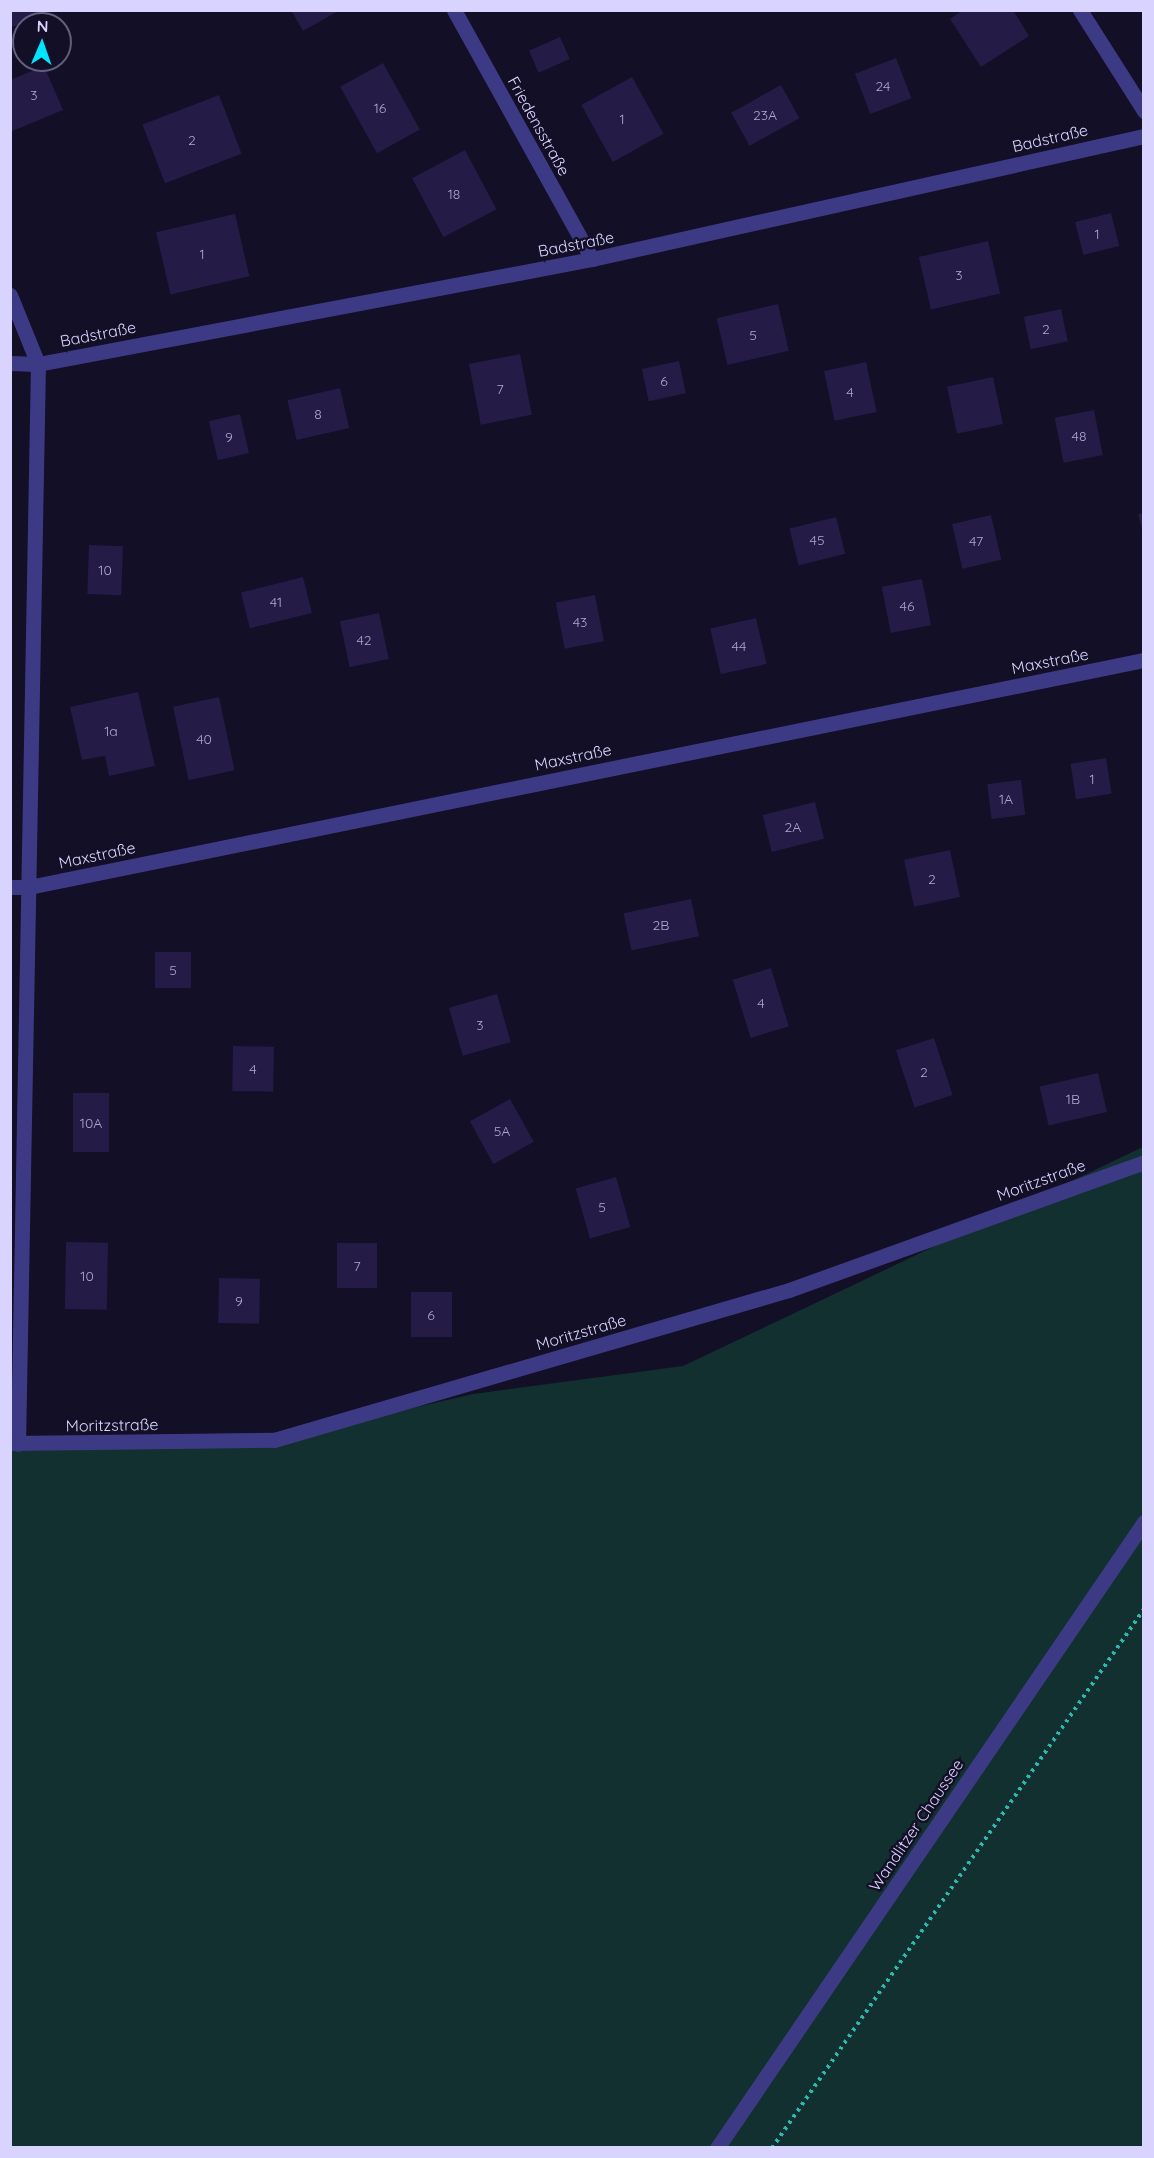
<!DOCTYPE html>
<html>
<head>
<meta charset="utf-8">
<style>
  body { margin:0 }
  #map { position:relative; width:1154px; height:2158px; overflow:hidden; background:#130f26; font-family:Quicksand,sans-serif }
  div>[style] { position:absolute }
  .green>* { inset:0; background:#12302f }
  .building>* { inset:0; background:#241b47; transform-origin:0 0 }
  .path>* { height:4px; margin-top:-2px; transform-origin:0; background:repeating-linear-gradient(90deg,#2fb8b0 0 3px,transparent 0 7.5px) }
  .minor>* { height:15px; margin:-7.5px; padding:0 7.5px; transform-origin:7.5px; border-radius:7.5px; background:#3d3a85 }
  .tertiary>* { height:15px; margin:-7.5px; padding:0 7.5px; transform-origin:7.5px; border-radius:7.5px; background:#3d3a85 }
  span { translate:-50% -50%; white-space:nowrap; text-align:center; line-height:1.15; -webkit-text-stroke:5px #130f26; paint-order:stroke }
  .number-label { font-size:14px; color:#aca6d1 }
  .number-label span { -webkit-text-stroke-width:0 }
  .street-label { font-size:16px; color:#d9d4ff }
  .frame { position:absolute; inset:0; border:12px solid #d9d4ff; pointer-events:none }
  .north { position:absolute; left:12px; top:12px; width:60px; height:60px; box-sizing:border-box; background:#130f26; border:2px solid #625e7d; border-radius:50%; rotate:2deg; font-size:16px; font-weight:700; line-height:24px; text-align:center; color:#d9d4ff }
  .north::after { content:''; display:block; margin:auto; width:21px; height:27px; background:#00e5ff; clip-path:polygon(50% 0,100% 100%,50% 72%,0 100%) }
</style>
</head>
<body>
<div id="map">
  <div class="green">
    <i style="clip-path:polygon(1143px 1147px,1143px 2147px,11px 2147px,10px 1444px,274px 1440px,473px 1394px,683px 1366px)"></i>
  </div>
  <div class="building">
    <i style="clip-path:polygon(10px 10px,51px 10px,51px 11px,10px 28px)"></i>
    <i style="clip-path:polygon(291px 10px,340px 10px,303px 31px)"></i>
    <i style="clip-path:polygon(963px 10px,1013px 10px,1029px 36px,981px 67px,950px 19px)"></i>
    <i style="left:560px;top:37px;width:24px;height:34px;rotate:66deg"></i>
    <i style="left:896px;top:58px;width:43px;height:44px;rotate:69deg"></i>
    <i style="left:383px;top:63px;width:76px;height:49px;rotate:61deg"></i>
    <i style="clip-path:polygon(44px 66px,63px 110px,10px 132px,10px 80px)"></i>
    <i style="left:632px;top:77px;width:65px;height:58px;rotate:61deg"></i>
    <i style="left:781px;top:85px;width:38px;height:57px;rotate:61deg"></i>
    <i style="left:219px;top:95px;width:63px;height:82px;rotate:69deg"></i>
    <i style="left:465px;top:150px;width:67px;height:60px;rotate:62deg"></i>
    <i style="left:1111px;top:213px;width:34px;height:37px;rotate:76deg"></i>
    <i style="left:235px;top:214px;width:64px;height:81px;rotate:77deg"></i>
    <i style="left:988px;top:241px;width:54px;height:71px;rotate:77deg"></i>
    <i style="left:778px;top:304px;width:48px;height:63px;rotate:77deg"></i>
    <i style="left:1061px;top:309px;width:33px;height:38px;rotate:78deg"></i>
    <i style="left:520px;top:354px;width:62px;height:52px;rotate:79deg"></i>
    <i style="left:679px;top:361px;width:33px;height:38px;rotate:78deg"></i>
    <i style="left:866px;top:362px;width:51px;height:43px;rotate:78deg"></i>
    <i style="left:993px;top:377px;width:48px;height:47px;rotate:78deg"></i>
    <i style="left:340px;top:388px;width:41px;height:54px;rotate:77deg"></i>
    <i style="left:1094px;top:410px;width:46px;height:40px;rotate:79deg"></i>
    <i style="left:240px;top:414px;width:40px;height:32px;rotate:77deg"></i>
    <i style="clip-path:polygon(1144px 513px,1144px 532px,1143px 532px,1138px 514px)"></i>
    <i style="left:991px;top:515px;width:46px;height:40px;rotate:77deg"></i>
    <i style="left:836px;top:517px;width:38px;height:48px;rotate:76deg"></i>
    <i style="left:89px;top:545px;width:34px;height:49px;rotate:2deg"></i>
    <i style="left:303px;top:577px;width:37px;height:64px;rotate:76deg"></i>
    <i style="left:922px;top:579px;width:47px;height:41px;rotate:79deg"></i>
    <i style="left:595px;top:595px;width:47px;height:40px;rotate:79deg"></i>
    <i style="left:379px;top:613px;width:47px;height:40px;rotate:78deg"></i>
    <i style="left:756px;top:618px;width:47px;height:47px;rotate:77deg"></i>
    <i style="clip-path:polygon(138px 692px,155px 766px,109px 776px,105px 756px,82px 760px,70px 707px)"></i>
    <i style="left:219px;top:697px;width:75px;height:47px;rotate:78deg"></i>
    <i style="left:1106px;top:758px;width:36px;height:36px;rotate:81deg"></i>
    <i style="left:1021px;top:780px;width:35px;height:34px;rotate:83deg"></i>
    <i style="left:815px;top:802px;width:38px;height:54px;rotate:76deg"></i>
    <i style="left:950px;top:850px;width:48px;height:47px;rotate:78deg"></i>
    <i style="left:691px;top:899px;width:38px;height:69px;rotate:78deg"></i>
    <i style="left:155px;top:952px;width:36px;height:36px"></i>
    <i style="left:771px;top:968px;width:61px;height:40px;rotate:73deg"></i>
    <i style="left:497px;top:994px;width:50px;height:50px;rotate:74deg"></i>
    <i style="left:934px;top:1038px;width:60px;height:40px;rotate:72deg"></i>
    <i style="left:233px;top:1046px;width:41px;height:45px;rotate:1deg"></i>
    <i style="left:1098px;top:1073px;width:40px;height:60px;rotate:77deg"></i>
    <i style="left:73px;top:1093px;width:36px;height:59px"></i>
    <i style="left:510px;top:1099px;width:49px;height:46px;rotate:61deg"></i>
    <i style="left:616px;top:1177px;width:52px;height:42px;rotate:74deg"></i>
    <i style="left:66px;top:1242px;width:42px;height:67px;rotate:1deg"></i>
    <i style="left:337px;top:1243px;width:40px;height:45px"></i>
    <i style="left:219px;top:1278px;width:41px;height:45px;rotate:1deg"></i>
    <i style="left:411px;top:1292px;width:41px;height:45px"></i>
  </div>
  <div class="path">
    <i style="left:772px;top:2148px;width:655px;rotate:-55.39deg"></i>
  </div>
  <div class="minor">
    <i style="left:454px;top:10px;width:285px;rotate:61deg"></i>
    <i style="left:1080px;top:10px;width:120px;rotate:57.6deg"></i>
    <i style="left:10px;top:295px;width:74px;rotate:67.9deg"></i>
    <i style="left:38px;top:364px;width:1080px;rotate:91.06deg"></i>
    <i style="left:10px;top:363px;width:28px;rotate:2deg"></i>
    <i style="left:38px;top:364px;width:564px;rotate:-10.73deg"></i>
    <i style="left:592px;top:259px;width:566px;rotate:-12.56deg"></i>
    <i style="left:10px;top:887px;width:19px"></i>
    <i style="left:29px;top:887px;width:1138px;rotate:-11.51deg"></i>
    <i style="left:10px;top:1443px;width:264px;rotate:-0.7deg"></i>
    <i style="left:274px;top:1440px;width:536px;rotate:-16.24deg"></i>
    <i style="left:789px;top:1290px;width:377px;rotate:-19.8deg"></i>
  </div>
  <div class="tertiary">
    <i style="left:717px;top:2148px;width:758px;rotate:-55.7deg"></i>
  </div>
  <div class="number-label">
    <span style="left:883px;top:86px">24</span>
    <span style="left:34px;top:95px">3</span>
    <span style="left:380px;top:108px">16</span>
    <span style="left:765px;top:115px">23A</span>
    <span style="left:622px;top:119px">1</span>
    <span style="left:192px;top:140px">2</span>
    <span style="left:454px;top:194px">18</span>
    <span style="left:1097px;top:234px">1</span>
    <span style="left:202px;top:254px">1</span>
    <span style="left:959px;top:275px">3</span>
    <span style="left:1046px;top:329px">2</span>
    <span style="left:753px;top:335px">5</span>
    <span style="left:664px;top:381px">6</span>
    <span style="left:500px;top:389px">7</span>
    <span style="left:850px;top:392px">4</span>
    <span style="left:318px;top:414px">8</span>
    <span style="left:1079px;top:436px">48</span>
    <span style="left:229px;top:437px">9</span>
    <span style="left:817px;top:540px">45</span>
    <span style="left:976px;top:541px">47</span>
    <span style="left:105px;top:570px">10</span>
    <span style="left:276px;top:602px">41</span>
    <span style="left:907px;top:606px">46</span>
    <span style="left:580px;top:622px">43</span>
    <span style="left:364px;top:640px">42</span>
    <span style="left:739px;top:646px">44</span>
    <span style="left:111px;top:731px">1a</span>
    <span style="left:204px;top:739px">40</span>
    <span style="left:1092px;top:779px">1</span>
    <span style="left:1006px;top:799px">1A</span>
    <span style="left:793px;top:827px">2A</span>
    <span style="left:932px;top:879px">2</span>
    <span style="left:661px;top:925px">2B</span>
    <span style="left:173px;top:970px">5</span>
    <span style="left:761px;top:1003px">4</span>
    <span style="left:480px;top:1025px">3</span>
    <span style="left:253px;top:1069px">4</span>
    <span style="left:924px;top:1072px">2</span>
    <span style="left:1073px;top:1099px">1B</span>
    <span style="left:91px;top:1123px">10A</span>
    <span style="left:502px;top:1131px">5A</span>
    <span style="left:602px;top:1207px">5</span>
    <span style="left:357px;top:1266px">7</span>
    <span style="left:87px;top:1276px">10</span>
    <span style="left:239px;top:1301px">9</span>
    <span style="left:431px;top:1315px">6</span>
  </div>
  <div class="street-label">
    <span style="left:539px;top:126px;rotate:61deg">Friedensstraße</span>
    <span style="left:1050px;top:138px;rotate:-13deg">Badstraße</span>
    <span style="left:576px;top:244px;rotate:-11deg">Badstraße</span>
    <span style="left:98px;top:334px;rotate:-11deg">Badstraße</span>
    <span style="left:1050px;top:661px;rotate:-11deg">Maxstraße</span>
    <span style="left:573px;top:757px;rotate:-12deg">Maxstraße</span>
    <span style="left:97px;top:855px;rotate:-12deg">Maxstraße</span>
    <span style="left:1041px;top:1180px;rotate:-20deg">Moritzstraße</span>
    <span style="left:581px;top:1332px;rotate:-16deg">Moritzstraße</span>
    <span style="left:112px;top:1425px;rotate:-1deg">Moritzstraße</span>
    <span style="left:916px;top:1825px;rotate:-56deg">Wandlitzer Chaussee</span>
  </div>
  <div class="frame"></div>
  <div class="north">N</div>
</div>
</body>
</html>
